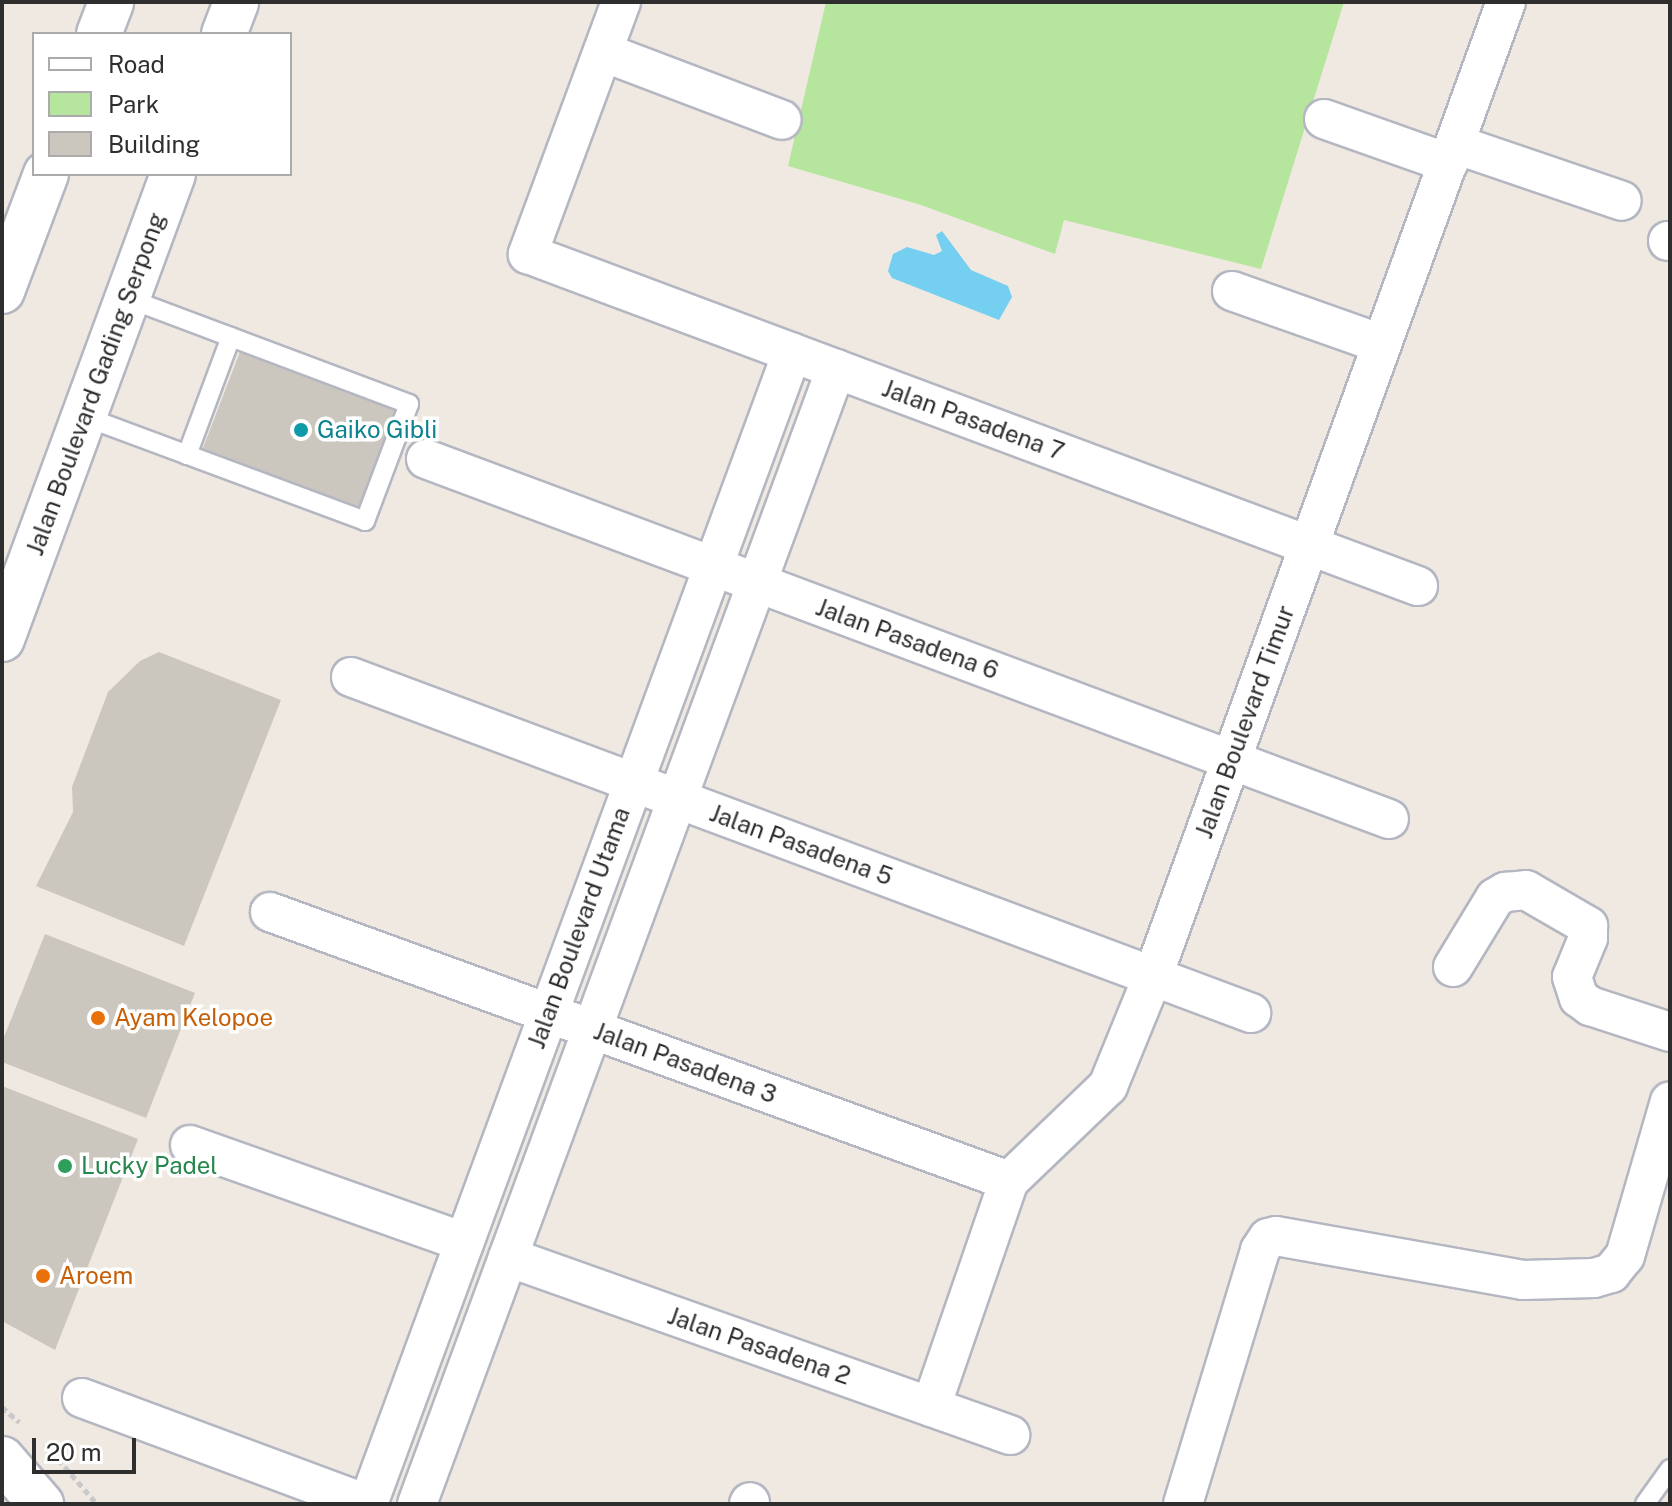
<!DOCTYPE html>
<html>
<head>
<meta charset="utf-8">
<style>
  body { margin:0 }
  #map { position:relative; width:1672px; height:1506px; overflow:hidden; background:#efe9e1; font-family:"Public Sans",sans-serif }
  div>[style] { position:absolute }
  .green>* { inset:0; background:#b6e59e }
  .water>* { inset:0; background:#75cff0 }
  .building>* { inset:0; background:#cbc7bf; transform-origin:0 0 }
  .path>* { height:5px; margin-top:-2.5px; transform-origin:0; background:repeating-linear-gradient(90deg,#c9c9c9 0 6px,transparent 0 10px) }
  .roads { filter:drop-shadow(2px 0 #b4b7c1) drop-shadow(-2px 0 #b4b7c1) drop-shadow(0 2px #b4b7c1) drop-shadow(0 -2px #b4b7c1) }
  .lane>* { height:18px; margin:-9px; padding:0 9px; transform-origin:9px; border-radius:9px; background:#fff }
  .street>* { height:38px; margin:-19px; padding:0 19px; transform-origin:19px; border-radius:19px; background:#fff }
  .secondary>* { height:44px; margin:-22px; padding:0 22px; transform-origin:22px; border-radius:22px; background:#fff }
  .dots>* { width:22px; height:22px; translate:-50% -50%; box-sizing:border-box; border:4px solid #fff; border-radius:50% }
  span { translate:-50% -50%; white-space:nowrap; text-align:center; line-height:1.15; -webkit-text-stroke:7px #fff; paint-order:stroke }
  .street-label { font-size:24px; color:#2e2e2e }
  .culture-label { font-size:24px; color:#0d838f }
  .left { translate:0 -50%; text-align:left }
  .food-label { font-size:24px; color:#c56008 }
  .leisure-label { font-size:24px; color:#27864d }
  .frame { position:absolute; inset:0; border:4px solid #2e2e2e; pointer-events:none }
  .legend { position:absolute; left:32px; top:32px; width:260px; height:144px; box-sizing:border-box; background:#fff; border:2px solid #ababab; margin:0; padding:10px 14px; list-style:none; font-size:24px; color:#2e2e2e }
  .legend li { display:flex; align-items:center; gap:16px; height:40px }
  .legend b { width:40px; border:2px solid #ababab }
  .scale { position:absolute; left:32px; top:1438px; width:104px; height:36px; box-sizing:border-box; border:4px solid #2e2e2e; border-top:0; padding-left:10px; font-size:24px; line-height:28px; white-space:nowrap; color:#2e2e2e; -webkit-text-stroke:6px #fff; paint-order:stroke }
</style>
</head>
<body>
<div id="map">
  <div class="green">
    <i style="clip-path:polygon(826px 2px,1344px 2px,1261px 269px,1064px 220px,1055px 254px,921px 205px,788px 166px)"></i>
  </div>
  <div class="water">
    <i style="clip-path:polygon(942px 231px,971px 270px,1008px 286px,1012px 297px,999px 320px,892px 278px,888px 271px,893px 254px,907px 247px,934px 255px,942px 251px,936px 235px)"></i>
  </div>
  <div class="building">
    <i style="left:241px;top:349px;width:170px;height:108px;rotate:21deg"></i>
    <i style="clip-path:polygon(159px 652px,281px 700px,184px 946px,36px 886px,73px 812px,72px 787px,108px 692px,140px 661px)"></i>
    <i style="clip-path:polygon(45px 934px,195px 993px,146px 1118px,2px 1062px,2px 1042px)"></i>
    <i style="clip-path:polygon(2px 1086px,138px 1139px,55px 1350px,2px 1321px)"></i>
  </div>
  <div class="path">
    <i style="left:2px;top:1407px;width:23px;rotate:41deg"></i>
    <i style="left:45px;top:1444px;width:79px;rotate:49.1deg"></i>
  </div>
  <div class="roads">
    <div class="lane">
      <i style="left:83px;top:416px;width:301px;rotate:20.4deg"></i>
      <i style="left:365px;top:521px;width:125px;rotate:-69.4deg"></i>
      <i style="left:409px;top:404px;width:301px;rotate:-159.4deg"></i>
      <i style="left:187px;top:455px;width:126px;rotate:-69.6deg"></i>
      <i style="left:1645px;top:1504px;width:43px;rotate:-54.5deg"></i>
    </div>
    <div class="street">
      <i style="left:621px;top:2px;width:269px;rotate:110.3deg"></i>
      <i style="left:528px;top:254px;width:950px;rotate:20.46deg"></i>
      <i style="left:603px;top:52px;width:191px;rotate:20.8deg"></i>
      <i style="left:1324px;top:119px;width:132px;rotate:19.5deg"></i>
      <i style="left:1455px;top:144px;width:176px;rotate:18.8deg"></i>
      <i style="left:1668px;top:241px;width:2px"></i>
      <i style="left:1232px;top:291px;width:159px;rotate:19.5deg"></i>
      <i style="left:426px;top:459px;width:1028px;rotate:20.5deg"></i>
      <i style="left:351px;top:677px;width:961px;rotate:20.47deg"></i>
      <i style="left:270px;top:912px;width:786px;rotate:20deg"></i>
      <i style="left:1453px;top:967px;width:81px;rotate:-58.7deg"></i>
      <i style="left:1495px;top:898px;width:12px;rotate:-31deg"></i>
      <i style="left:1505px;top:892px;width:21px;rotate:-5deg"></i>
      <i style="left:1526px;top:890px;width:72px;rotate:30.1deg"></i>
      <i style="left:1588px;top:926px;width:12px;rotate:90deg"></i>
      <i style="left:1588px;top:938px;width:42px;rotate:112.3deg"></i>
      <i style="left:1572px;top:977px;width:22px;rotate:72deg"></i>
      <i style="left:1579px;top:998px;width:14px;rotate:36deg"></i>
      <i style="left:1590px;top:1006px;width:84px;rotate:18deg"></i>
      <i style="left:190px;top:1145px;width:291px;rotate:19.5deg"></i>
      <i style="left:508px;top:1257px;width:533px;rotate:19.52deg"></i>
      <i style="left:82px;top:1398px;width:304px;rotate:20.4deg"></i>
      <i style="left:931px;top:1407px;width:239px;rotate:-71deg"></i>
      <i style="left:1009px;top:1181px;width:137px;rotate:-43.8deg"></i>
      <i style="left:1108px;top:1086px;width:119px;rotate:-67.8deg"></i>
      <i style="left:1153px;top:976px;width:1036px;rotate:-70.08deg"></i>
      <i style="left:368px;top:1504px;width:1227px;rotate:-69.78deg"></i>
      <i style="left:417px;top:1504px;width:1210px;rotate:-69.74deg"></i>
      <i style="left:749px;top:1504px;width:2px;rotate:-63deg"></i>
      <i style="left:1183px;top:1504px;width:265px;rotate:-73.1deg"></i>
      <i style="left:1260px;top:1250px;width:14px;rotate:-56deg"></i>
      <i style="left:1268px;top:1238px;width:8px;rotate:-14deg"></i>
      <i style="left:1276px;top:1236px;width:251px;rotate:10.1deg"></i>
      <i style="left:1523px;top:1280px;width:71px;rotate:-1.6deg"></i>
      <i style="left:1594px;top:1278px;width:18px;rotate:-16deg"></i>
      <i style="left:1611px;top:1273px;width:22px;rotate:-51deg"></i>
      <i style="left:1625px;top:1256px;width:161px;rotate:-73.8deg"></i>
    </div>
    <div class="secondary">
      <i style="left:99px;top:34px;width:34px;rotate:-69deg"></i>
      <i style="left:224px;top:34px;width:34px;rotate:-69deg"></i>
      <i style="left:2px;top:291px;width:125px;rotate:-69.4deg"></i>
      <i style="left:2px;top:639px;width:495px;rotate:-69.8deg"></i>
      <i style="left:2px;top:1459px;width:60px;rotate:49.1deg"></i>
    </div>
  </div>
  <div class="dots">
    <i style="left:301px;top:430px;background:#0f9aa8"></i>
    <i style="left:98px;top:1018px;background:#e8710a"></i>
    <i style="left:65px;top:1166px;background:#2e9e5b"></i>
    <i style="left:43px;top:1276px;background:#e8710a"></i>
  </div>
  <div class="street-label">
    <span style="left:96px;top:384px;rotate:-70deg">Jalan Boulevard Gading Serpong</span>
    <span style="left:973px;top:420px;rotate:20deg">Jalan Pasadena 7</span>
    <span style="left:907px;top:639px;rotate:20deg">Jalan Pasadena 6</span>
    <span style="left:1245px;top:722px;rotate:-70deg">Jalan Boulevard Timur</span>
    <span style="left:801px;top:845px;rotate:20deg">Jalan Pasadena 5</span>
    <span style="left:579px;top:928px;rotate:-70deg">Jalan Boulevard Utama</span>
    <span style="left:685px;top:1063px;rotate:20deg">Jalan Pasadena 3</span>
    <span style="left:759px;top:1346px;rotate:19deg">Jalan Pasadena 2</span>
  </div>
  <div class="culture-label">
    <span class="left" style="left:317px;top:430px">Gaiko Gibli</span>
  </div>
  <div class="food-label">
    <span class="left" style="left:114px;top:1018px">Ayam Kelopoe</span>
    <span class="left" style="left:59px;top:1276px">Aroem</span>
  </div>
  <div class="leisure-label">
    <span class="left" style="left:81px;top:1166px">Lucky Padel</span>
  </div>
  <div class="frame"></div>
  <ul class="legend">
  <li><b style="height:10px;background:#fff"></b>Road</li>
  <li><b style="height:22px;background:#b6e59e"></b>Park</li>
  <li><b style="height:22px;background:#cbc7bf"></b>Building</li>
  </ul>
  <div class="scale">20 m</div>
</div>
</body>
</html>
